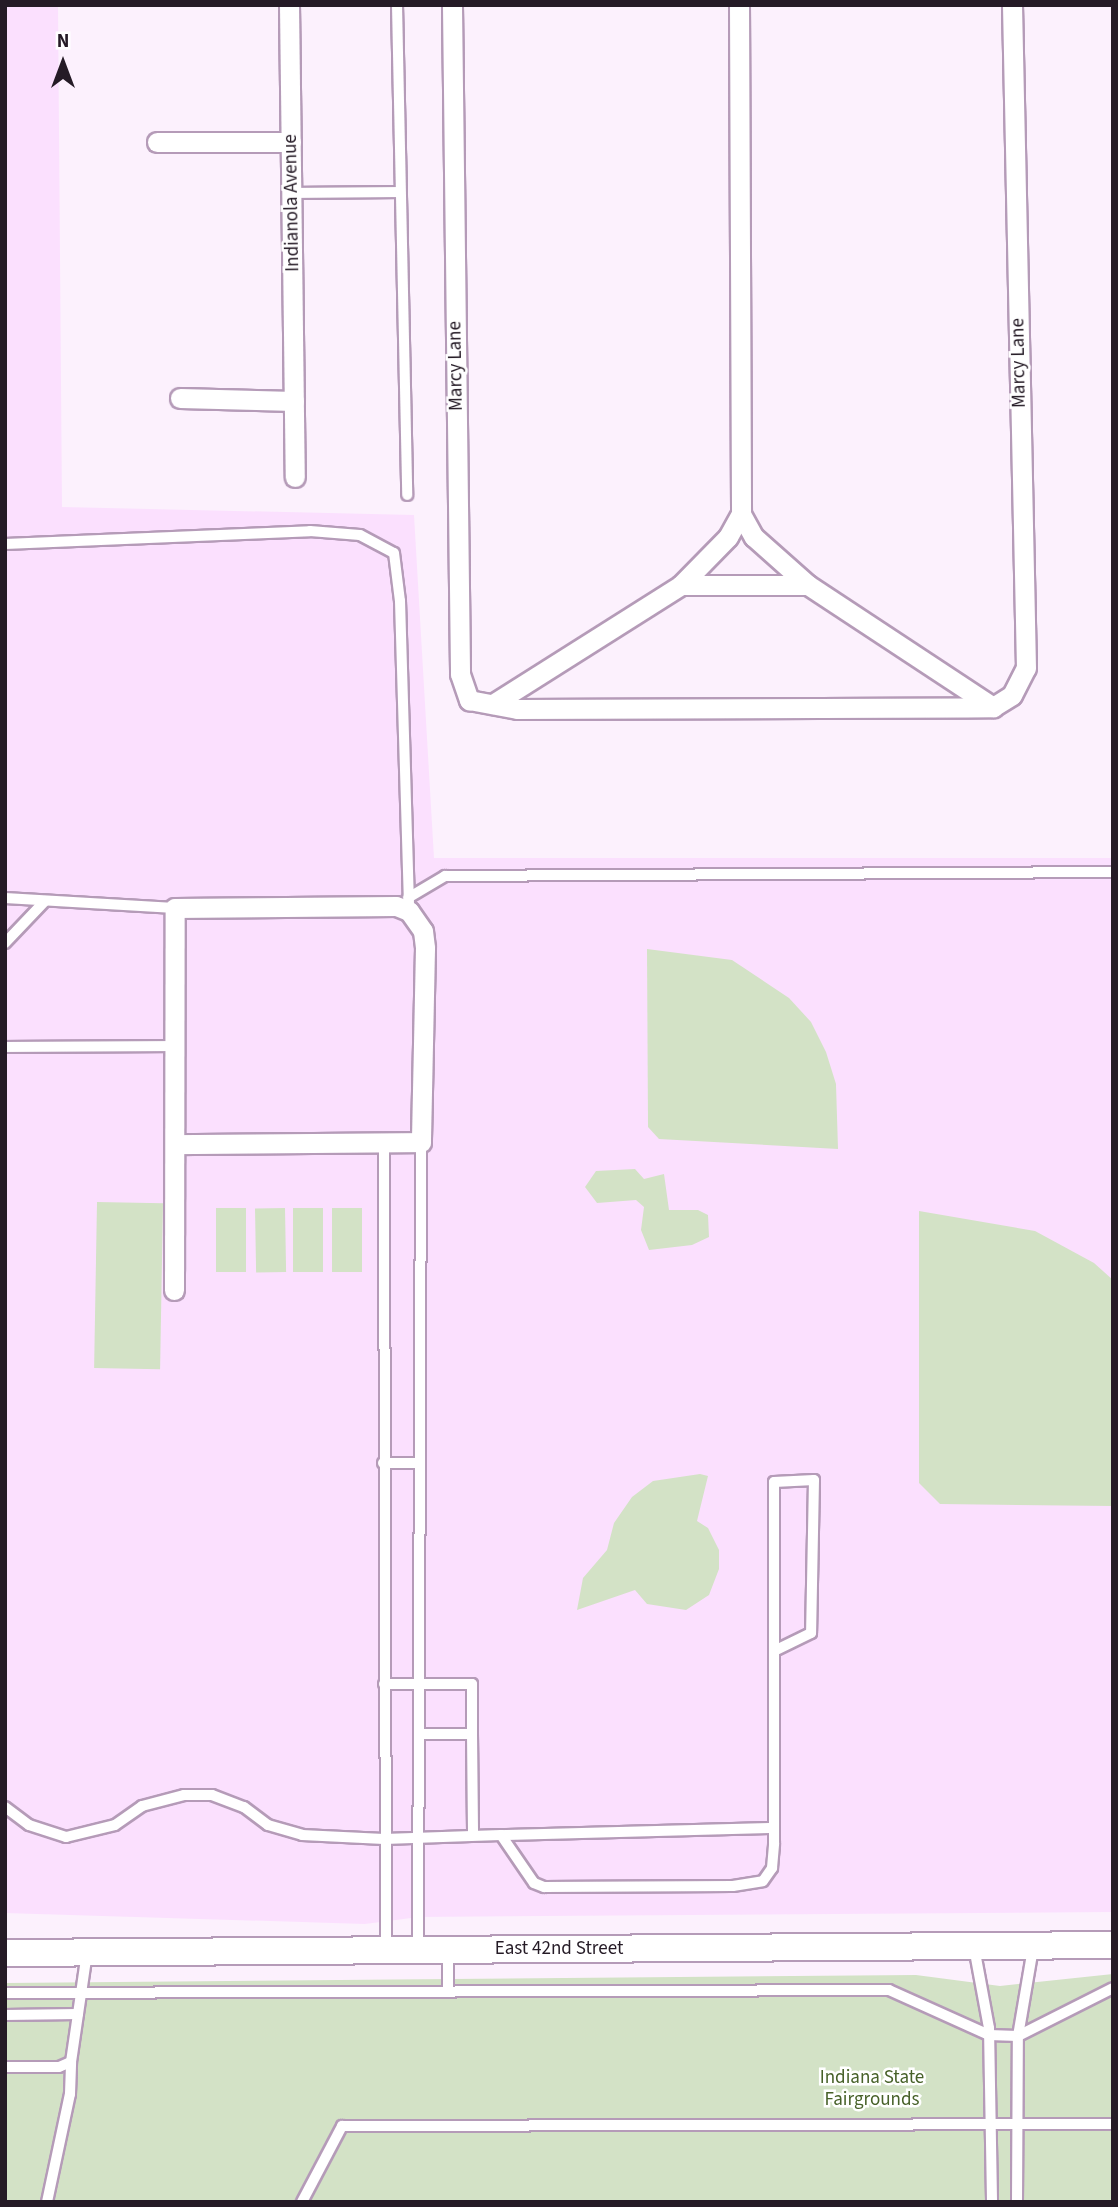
<!DOCTYPE html>
<html>
<head>
<meta charset="utf-8">
<style>
  body { margin:0 }
  #map { position:relative; width:1118px; height:2207px; overflow:hidden; background:#fcf1fd; font-family:"Source Sans 3",sans-serif }
  div>[style] { position:absolute }
  .built>* { inset:0; background:#fbe0fe }
  .green>* { inset:0; background:#d3e2c6; transform-origin:0 0 }
  .roads { filter:drop-shadow(2px 0 #b59bb8) drop-shadow(-2px 0 #b59bb8) drop-shadow(0 2px #b59bb8) drop-shadow(0 -2px #b59bb8) }
  .lane>* { height:10px; margin:-5px; padding:0 5px; transform-origin:5px; border-radius:5px; background:#fff }
  .street>* { height:19px; margin:-9.5px; padding:0 9.5px; transform-origin:9.5px; border-radius:9.5px; background:#fff }
  .secondary>* { height:26px; margin:-13px; padding:0 13px; transform-origin:13px; border-radius:13px; background:#fff }
  span { translate:-50% -50%; white-space:nowrap; text-align:center; line-height:1.15; -webkit-text-stroke:5px #fff; paint-order:stroke }
  .street-label { font-size:19px; color:#251b26 }
  .park-label { font-size:19px; color:#476129 }
  .frame { position:absolute; inset:0; border:7px solid #251b26; pointer-events:none }
  .north { position:absolute; left:28px; top:28px; width:70px; height:70px; -webkit-text-stroke:5px #fff; paint-order:stroke; rotate:0deg; font-size:19px; font-weight:700; line-height:28px; text-align:center; color:#251b26 }
  .north::after { content:''; display:block; margin:auto; width:24px; height:32px; background:#251b26; clip-path:polygon(50% 0,100% 100%,50% 72%,0 100%) }
</style>
</head>
<body>
<div id="map">
  <div class="built">
    <i style="clip-path:polygon(5px 5px,58px 5px,62px 507px,414px 515px,434px 858px,1113px 858px,1113px 1912px,419px 1917px,365px 1924px,5px 1913px)"></i>
  </div>
  <div class="green">
    <i style="clip-path:polygon(647px 949px,732px 960px,789px 998px,811px 1022px,826px 1052px,836px 1084px,838px 1149px,659px 1139px,648px 1127px)"></i>
    <i style="clip-path:polygon(635px 1169px,644px 1179px,664px 1174px,669px 1210px,698px 1210px,708px 1215px,709px 1237px,692px 1245px,649px 1250px,641px 1230px,644px 1207px,636px 1200px,597px 1203px,585px 1187px,596px 1171px)"></i>
    <i style="left:97px;top:1202px;width:66px;height:166px;rotate:1deg"></i>
    <i style="left:246px;top:1208px;width:64px;height:30px;rotate:90deg"></i>
    <i style="left:285px;top:1208px;width:64px;height:30px;rotate:89deg"></i>
    <i style="left:293px;top:1208px;width:30px;height:64px"></i>
    <i style="left:332px;top:1208px;width:30px;height:64px"></i>
    <i style="clip-path:polygon(919px 1211px,1035px 1231px,1094px 1263px,1113px 1280px,1113px 1506px,940px 1504px,919px 1483px)"></i>
    <i style="clip-path:polygon(700px 1474px,708px 1476px,697px 1521px,708px 1528px,719px 1550px,719px 1569px,709px 1595px,686px 1610px,647px 1604px,635px 1590px,577px 1610px,583px 1578px,607px 1550px,614px 1523px,632px 1497px,653px 1481px)"></i>
    <i style="clip-path:polygon(1113px 1974px,1113px 2202px,5px 2202px,5px 1983px,916px 1975px,1000px 1986px)"></i>
  </div>
  <div class="roads">
    <div class="lane">
      <i style="left:397px;top:5px;width:490px;rotate:88.8deg"></i>
      <i style="left:292px;top:193px;width:106px;rotate:-0.5deg"></i>
      <i style="left:5px;top:544px;width:305px;rotate:-2.4deg"></i>
      <i style="left:310px;top:531px;width:50px;rotate:4.6deg"></i>
      <i style="left:360px;top:535px;width:38px;rotate:28deg"></i>
      <i style="left:394px;top:553px;width:48px;rotate:82.9deg"></i>
      <i style="left:400px;top:601px;width:310px;rotate:88.3deg"></i>
      <i style="left:5px;top:898px;width:170px;rotate:3.4deg"></i>
      <i style="left:408px;top:898px;width:43px;rotate:-30.7deg"></i>
      <i style="left:445px;top:876px;width:668px;rotate:-0.34deg"></i>
      <i style="left:5px;top:943px;width:58px;rotate:-46.4deg"></i>
      <i style="left:5px;top:1047px;width:170px;rotate:-0.3deg"></i>
      <i style="left:384px;top:1142px;width:808px;rotate:89.86deg"></i>
      <i style="left:383px;top:1463px;width:37px"></i>
      <i style="left:384px;top:1684px;width:88px"></i>
      <i style="left:472px;top:1684px;width:50px;rotate:90deg"></i>
      <i style="left:419px;top:1734px;width:53px"></i>
      <i style="left:472px;top:1734px;width:101px;rotate:89.4deg"></i>
      <i style="left:5px;top:1807px;width:30px;rotate:37deg"></i>
      <i style="left:29px;top:1825px;width:39px;rotate:18deg"></i>
      <i style="left:66px;top:1837px;width:50px;rotate:-13.8deg"></i>
      <i style="left:115px;top:1825px;width:33px;rotate:-35deg"></i>
      <i style="left:142px;top:1806px;width:43px;rotate:-14.7deg"></i>
      <i style="left:184px;top:1795px;width:28px"></i>
      <i style="left:212px;top:1795px;width:34px;rotate:21deg"></i>
      <i style="left:244px;top:1807px;width:30px;rotate:37deg"></i>
      <i style="left:268px;top:1825px;width:35px;rotate:16deg"></i>
      <i style="left:302px;top:1835px;width:82px;rotate:2.8deg"></i>
      <i style="left:384px;top:1839px;width:117px;rotate:-2deg"></i>
      <i style="left:501px;top:1835px;width:58px;rotate:55.5deg"></i>
      <i style="left:534px;top:1883px;width:11px;rotate:22deg"></i>
      <i style="left:544px;top:1887px;width:189px;rotate:-0.3deg"></i>
      <i style="left:733px;top:1886px;width:30px;rotate:-9deg"></i>
      <i style="left:763px;top:1881px;width:16px;rotate:-55deg"></i>
      <i style="left:772px;top:1868px;width:25px;rotate:-85deg"></i>
      <i style="left:774px;top:1843px;width:361px;rotate:-90deg"></i>
      <i style="left:774px;top:1482px;width:40px;rotate:-2.9deg"></i>
      <i style="left:814px;top:1480px;width:153px;rotate:91.1deg"></i>
      <i style="left:811px;top:1633px;width:41px;rotate:154.1deg"></i>
      <i style="left:502px;top:1835px;width:272px;rotate:-1.5deg"></i>
      <i style="left:974px;top:1947px;width:82px;rotate:79.5deg"></i>
      <i style="left:989px;top:2028px;width:174px;rotate:89deg"></i>
      <i style="left:418px;top:1950px;width:808px;rotate:-89.79deg"></i>
      <i style="left:448px;top:1950px;width:41px;rotate:90deg"></i>
      <i style="left:5px;top:1993px;width:884px;rotate:-0.19deg"></i>
      <i style="left:889px;top:1990px;width:110px;rotate:24.2deg"></i>
      <i style="left:989px;top:2035px;width:29px;rotate:2deg"></i>
      <i style="left:1018px;top:2036px;width:106px;rotate:-26.8deg"></i>
      <i style="left:5px;top:2015px;width:73px;rotate:-0.8deg"></i>
      <i style="left:5px;top:2067px;width:54px"></i>
      <i style="left:59px;top:2067px;width:13px;rotate:-23deg"></i>
      <i style="left:71px;top:2062px;width:111px;rotate:-81.7deg"></i>
      <i style="left:47px;top:2202px;width:110px;rotate:-78deg"></i>
      <i style="left:70px;top:2094px;width:32px;rotate:-88deg"></i>
      <i style="left:302px;top:2202px;width:86px;rotate:-62.2deg"></i>
      <i style="left:342px;top:2126px;width:771px;rotate:-0.15deg"></i>
      <i style="left:1017px;top:2202px;width:166px;rotate:-89.7deg"></i>
      <i style="left:1018px;top:2036px;width:89px;rotate:-80.3deg"></i>
    </div>
    <div class="street">
      <i style="left:289px;top:5px;width:472px;rotate:89.3deg"></i>
      <i style="left:739px;top:5px;width:509px;rotate:89.77deg"></i>
      <i style="left:452px;top:6px;width:668px;rotate:89.31deg"></i>
      <i style="left:460px;top:674px;width:28px;rotate:71deg"></i>
      <i style="left:469px;top:700px;width:49px;rotate:10.6deg"></i>
      <i style="left:517px;top:709px;width:476px;rotate:-0.2deg"></i>
      <i style="left:993px;top:707px;width:22px;rotate:-32deg"></i>
      <i style="left:1012px;top:695px;width:30px;rotate:-63deg"></i>
      <i style="left:1026px;top:668px;width:663px;rotate:-91.21deg"></i>
      <i style="left:157px;top:142px;width:134px"></i>
      <i style="left:180px;top:398px;width:114px;rotate:1.5deg"></i>
      <i style="left:741px;top:514px;width:26px;rotate:61deg"></i>
      <i style="left:754px;top:537px;width:72px;rotate:41.6deg"></i>
      <i style="left:808px;top:585px;width:127px;rotate:180deg"></i>
      <i style="left:681px;top:585px;width:67px;rotate:-45.6deg"></i>
      <i style="left:728px;top:537px;width:26px;rotate:-61deg"></i>
      <i style="left:808px;top:585px;width:222px;rotate:33.4deg"></i>
      <i style="left:493px;top:704px;width:222px;rotate:-32.3deg"></i>
      <i style="left:174px;top:1290px;width:382px;rotate:-89.9deg"></i>
      <i style="left:175px;top:908px;width:221px;rotate:-0.5deg"></i>
      <i style="left:396px;top:906px;width:14px;rotate:21deg"></i>
      <i style="left:409px;top:911px;width:24px;rotate:55deg"></i>
      <i style="left:423px;top:931px;width:17px;rotate:83deg"></i>
      <i style="left:425px;top:948px;width:194px;rotate:91.2deg"></i>
      <i style="left:421px;top:1142px;width:246px;rotate:179.5deg"></i>
    </div>
    <div class="secondary">
      <i style="left:5px;top:1953px;width:1108px;rotate:-0.41deg"></i>
    </div>
  </div>
  <div class="street-label">
    <span style="left:292px;top:203px;rotate:-91deg">Indianola Avenue</span>
    <span style="left:1019px;top:363px;rotate:-91deg">Marcy Lane</span>
    <span style="left:456px;top:366px;rotate:-91deg">Marcy Lane</span>
    <span style="left:559px;top:1949px">East 42nd Street</span>
  </div>
  <div class="park-label">
    <span style="left:872px;top:2089px">Indiana State<br>Fairgrounds</span>
  </div>
  <div class="frame"></div>
  <div class="north">N</div>
</div>
</body>
</html>
